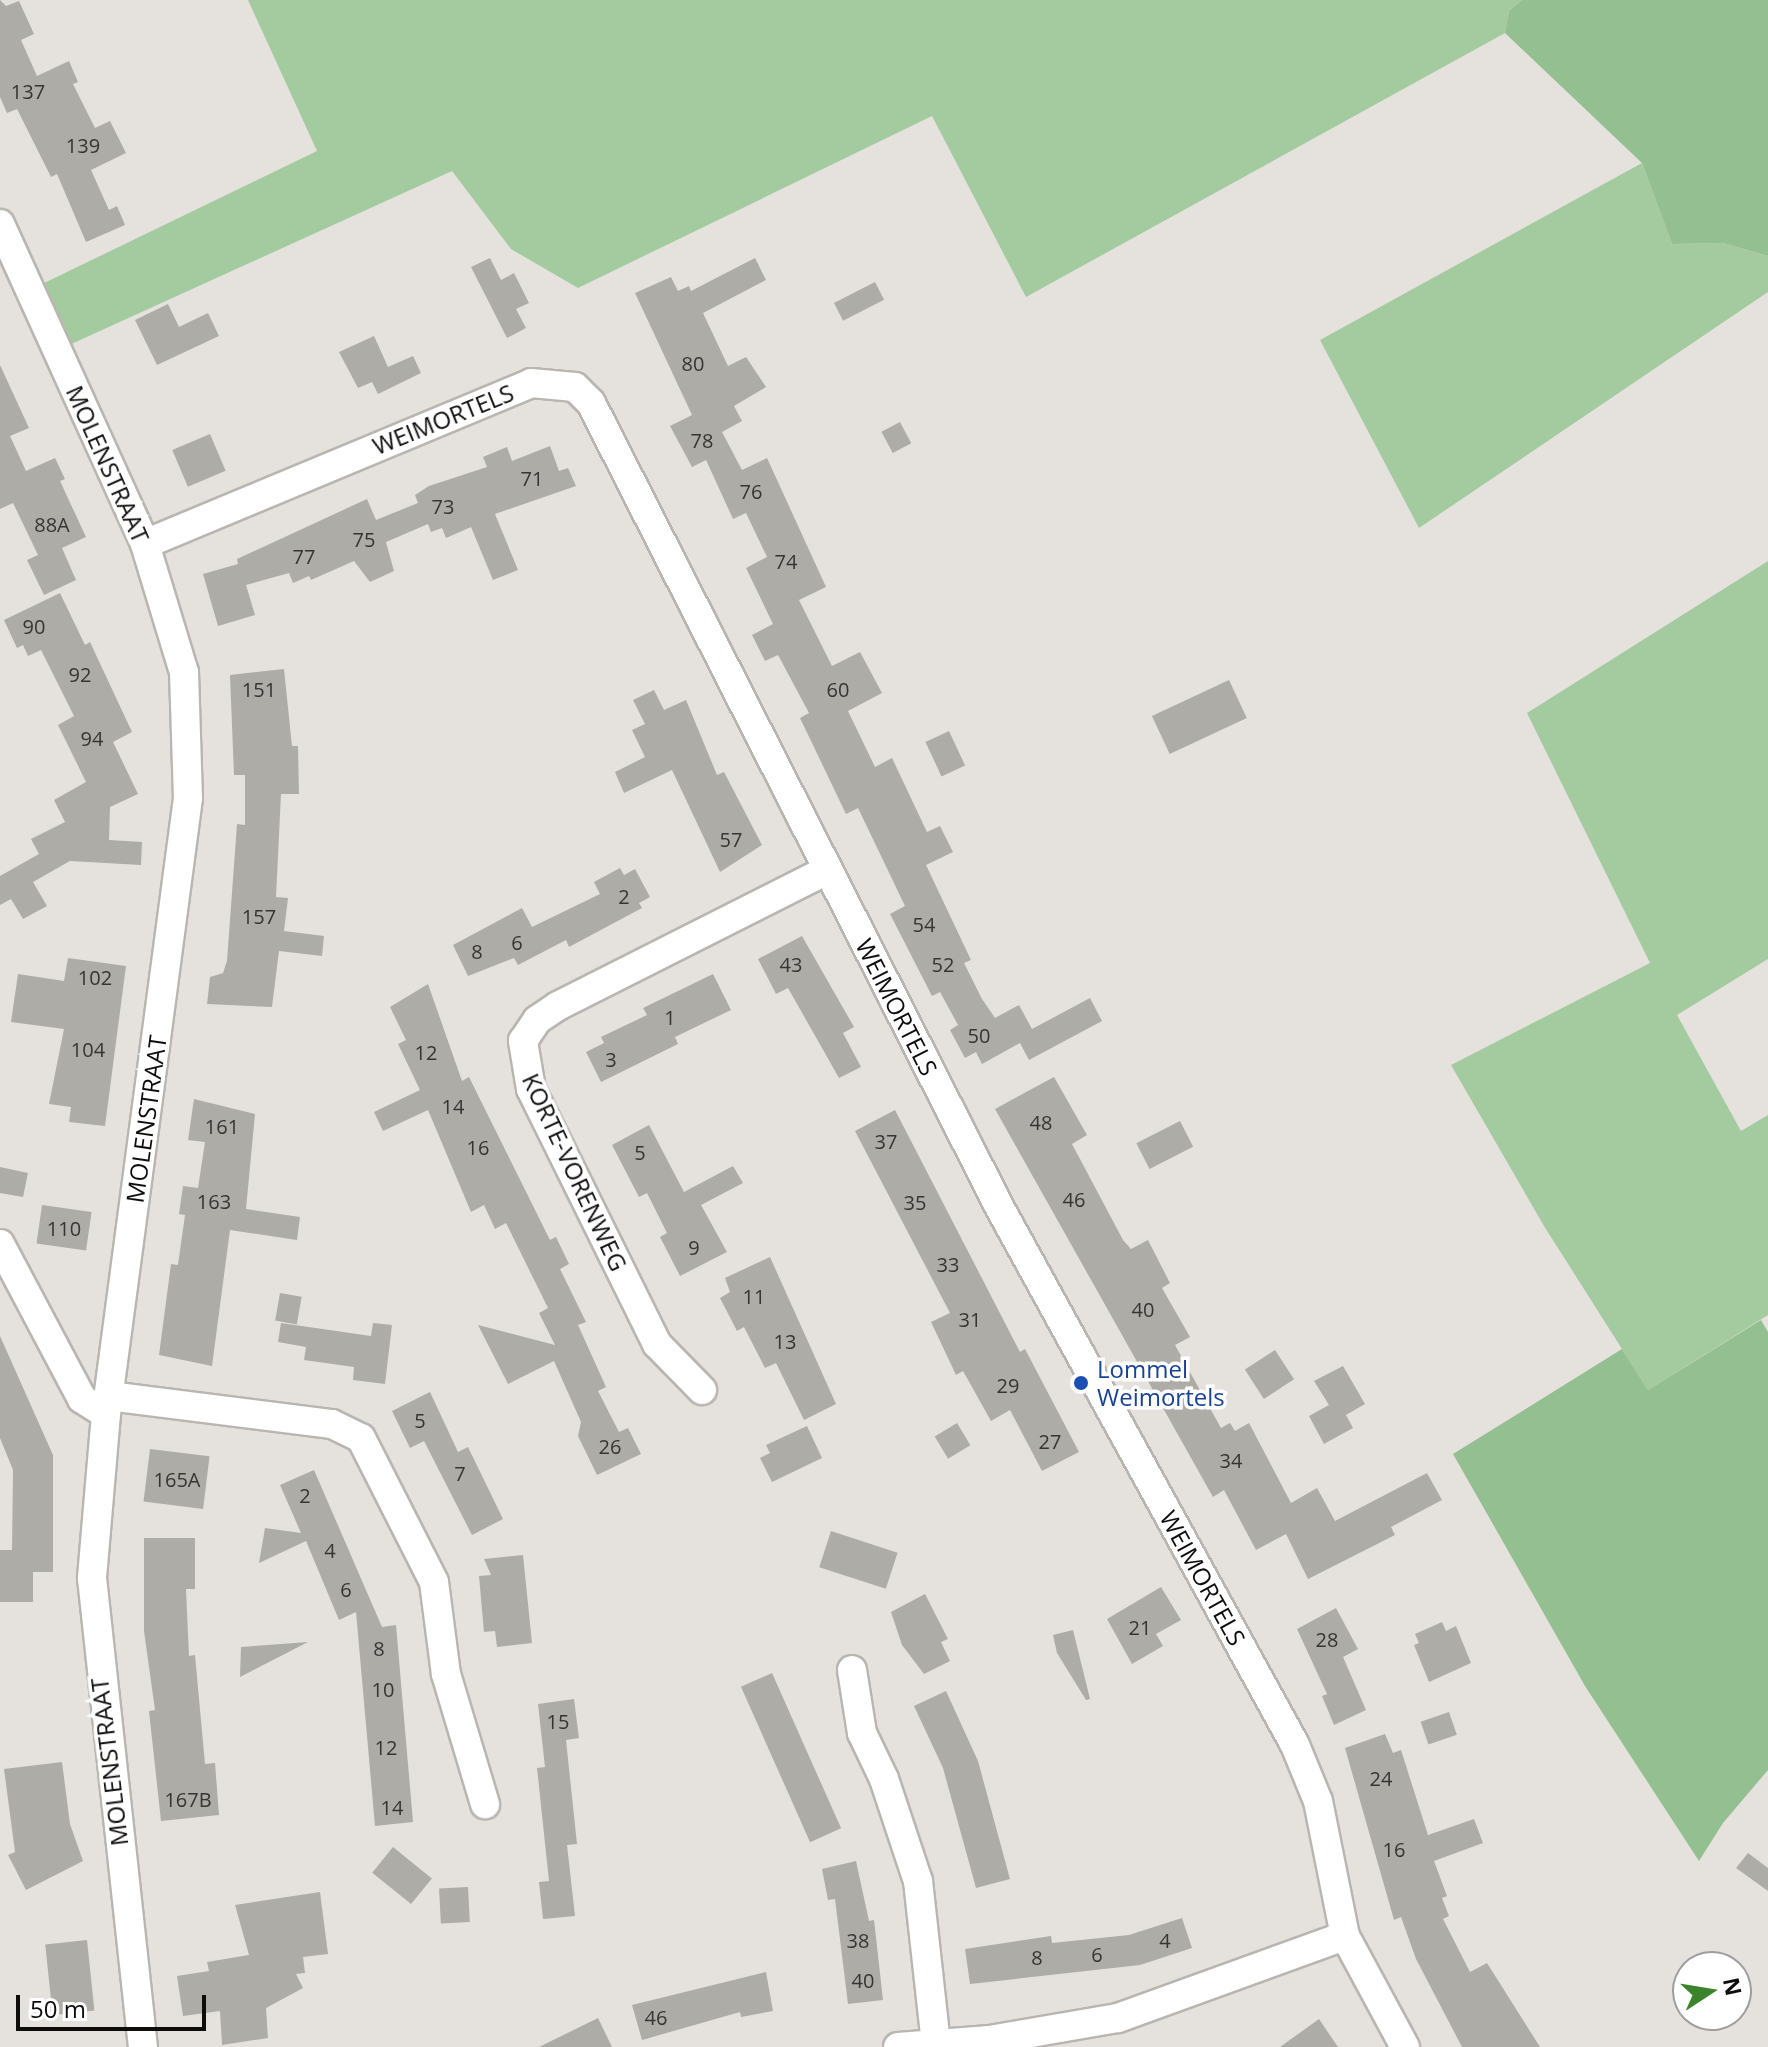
<!DOCTYPE html>
<html>
<head>
<meta charset="utf-8">
<style>
  body { margin:0 }
  #map { position:relative; width:1768px; height:2047px; overflow:hidden; background:#e5e2dd; font-family:"Open Sans",sans-serif }
  div>[style] { position:absolute }
  .green>* { inset:0; background:#a4cba0 }
  .forest>* { inset:0; background:#94bf90 }
  .building>* { inset:0; background:#aeaca7; transform-origin:0 0 }
  .roads { filter:drop-shadow(2px 0 #b9b6b1) drop-shadow(-2px 0 #b9b6b1) drop-shadow(0 2px #b9b6b1) drop-shadow(0 -2px #b9b6b1) }
  .minor>* { height:28px; margin:-14px; padding:0 14px; transform-origin:14px; border-radius:14px; background:#fff }
  .dots>* { width:22px; height:22px; translate:-50% -50%; box-sizing:border-box; border:4px solid #fff; border-radius:50% }
  span { translate:-50% -50%; white-space:nowrap; text-align:center; line-height:1.15; -webkit-text-stroke:7px #fff; paint-order:stroke }
  .number-label { font-size:20px; color:#363533 }
  .number-label span { -webkit-text-stroke-width:0 }
  .street-label { font-size:24px; color:#0e0d0c }
  .transit-label { font-size:24px; color:#164399 }
  .left { translate:0 -50%; text-align:left }
  .north { position:absolute; left:1672px; top:1951px; width:80px; height:80px; box-sizing:border-box; background:#fff; border:2px solid #9f9e9e; border-radius:50%; rotate:78deg; font-size:22px; font-weight:700; line-height:32px; text-align:center; color:#0e0d0c }
  .north::after { content:''; display:block; margin:auto; width:28px; height:36px; background:#3b842b; clip-path:polygon(50% 0,100% 100%,50% 72%,0 100%) }
  .scale { position:absolute; left:16px; top:1995px; width:190px; height:36px; box-sizing:border-box; border:4px solid #0e0d0c; border-top:0; padding-left:10px; font-size:24px; line-height:28px; white-space:nowrap; color:#0e0d0c; -webkit-text-stroke:6px #fff; paint-order:stroke }
</style>
</head>
<body>
<div id="map">
  <div class="green">
    <i style="clip-path:polygon(248px 0,1522px 0,1509px 11px,1505px 33px,1026px 297px,932px 116px,578px 288px,511px 249px,452px 171px,67px 346px,38px 286px,317px 151px)"></i>
    <i style="clip-path:polygon(1642px 163px,1672px 244px,1723px 243px,1768px 256px,1768px 292px,1419px 528px,1320px 340px)"></i>
    <i style="clip-path:polygon(1768px 561px,1768px 959px,1677px 1015px,1741px 1131px,1768px 1115px,1768px 1315px,1648px 1390px,1544px 1226px,1451px 1065px,1650px 963px,1527px 713px)"></i>
  </div>
  <div class="forest">
    <i style="clip-path:polygon(1522px 0,1768px 0,1768px 256px,1723px 243px,1672px 244px,1642px 163px,1505px 33px,1509px 11px)"></i>
    <i style="clip-path:polygon(1761px 1320px,1768px 1332px,1768px 1770px,1723px 1823px,1699px 1861px,1585px 1686px,1453px 1454px,1622px 1349px,1648px 1390px)"></i>
  </div>
  <div class="building">
    <i style="clip-path:polygon(0 0,6px 6px,19px 1px,34px 34px,21px 40px,37px 76px,69px 61px,78px 82px,73px 84px,95px 128px,110px 121px,126px 153px,91px 170px,109px 210px,117px 206px,125px 225px,86px 242px,57px 174px,51px 177px,17px 109px,7px 113px,0 97px)"></i>
    <i style="clip-path:polygon(490px 258px,501px 280px,514px 273px,529px 303px,516px 309px,526px 328px,507px 338px,471px 267px)"></i>
    <i style="clip-path:polygon(755px 258px,766px 280px,703px 313px,728px 366px,746px 357px,766px 387px,734px 406px,742px 421px,722px 432px,742px 470px,767px 458px,826px 587px,799px 600px,832px 666px,860px 652px,882px 693px,848px 711px,875px 767px,892px 758px,927px 832px,940px 826px,953px 852px,926px 865px,971px 960px,964px 963px,982px 999px,995px 1018px,1019px 1005px,1032px 1029px,1090px 998px,1102px 1021px,1029px 1060px,1020px 1043px,982px 1064px,976px 1052px,965px 1058px,950px 1030px,958px 1025px,940px 992px,932px 996px,890px 914px,905px 906px,858px 808px,846px 814px,800px 718px,809px 713px,778px 655px,765px 661px,752px 635px,773px 624px,746px 568px,767px 557px,746px 513px,733px 519px,706px 460px,692px 467px,670px 426px,692px 415px,635px 293px,671px 277px,678px 291px,689px 286px,691px 291px)"></i>
    <i style="left:875px;top:282px;width:20px;height:46px;rotate:63deg"></i>
    <i style="clip-path:polygon(168px 304px,179px 327px,208px 313px,219px 336px,157px 365px,135px 320px)"></i>
    <i style="clip-path:polygon(374px 336px,388px 367px,413px 356px,421px 373px,378px 394px,372px 382px,358px 388px,339px 352px)"></i>
    <i style="clip-path:polygon(0 365px,29px 428px,10px 436px,26px 471px,55px 458px,65px 479px,60px 481px,86px 537px,62px 548px,76px 580px,44px 595px,27px 560px,38px 555px,13px 503px,0 509px)"></i>
    <i style="left:900px;top:422px;width:24px;height:21px;rotate:62deg"></i>
    <i style="left:210px;top:434px;width:40px;height:41px;rotate:67deg"></i>
    <i style="clip-path:polygon(550px 446px,559px 471px,568px 468px,576px 486px,495px 514px,518px 570px,493px 580px,471px 527px,446px 538px,442px 528px,431px 532px,428px 524px,386px 542px,394px 571px,370px 582px,354px 561px,311px 580px,309px 576px,293px 583px,289px 573px,246px 585px,255px 615px,218px 626px,203px 574px,238px 564px,237px 559px,367px 499px,376px 520px,418px 503px,415px 495px,429px 486px,487px 467px,483px 457px,507px 447px,512px 461px)"></i>
    <i style="clip-path:polygon(60px 593px,85px 645px,90px 642px,132px 732px,113px 742px,138px 794px,110px 807px,109px 840px,142px 842px,141px 865px,70px 861px,33px 882px,47px 906px,23px 919px,11px 899px,0 905px,0 876px,39px 854px,31px 839px,65px 822px,54px 800px,86px 782px,58px 725px,74px 716px,41px 650px,28px 656px,23px 645px,17px 648px,4px 620px)"></i>
    <i style="clip-path:polygon(284px 669px,292px 746px,298px 746px,299px 794px,281px 794px,276px 897px,288px 898px,284px 931px,324px 936px,322px 956px,279px 951px,272px 1007px,207px 1004px,210px 977px,223px 973px,227px 961px,237px 824px,245px 825px,245px 775px,234px 775px,230px 675px)"></i>
    <i style="left:1229px;top:680px;width:42px;height:85px;rotate:65deg"></i>
    <i style="clip-path:polygon(654px 690px,664px 710px,686px 700px,717px 775px,724px 772px,762px 845px,720px 872px,672px 770px,624px 793px,615px 772px,645px 757px,632px 730px,645px 724px,633px 700px)"></i>
    <i style="left:949px;top:731px;width:38px;height:26px;rotate:65deg"></i>
    <i style="clip-path:polygon(620px 868px,624px 875px,635px 869px,650px 897px,639px 903px,642px 908px,569px 947px,566px 940px,518px 965px,514px 958px,468px 976px,453px 945px,522px 908px,532px 927px,600px 894px,594px 882px)"></i>
    <i style="clip-path:polygon(802px 936px,854px 1027px,843px 1033px,861px 1067px,839px 1078px,788px 988px,776px 994px,758px 959px)"></i>
    <i style="clip-path:polygon(68px 958px,126px 966px,105px 1126px,69px 1122px,71px 1107px,49px 1104px,64px 1029px,11px 1022px,18px 974px,64px 981px)"></i>
    <i style="clip-path:polygon(713px 974px,731px 1010px,675px 1037px,678px 1044px,601px 1082px,586px 1052px,604px 1043px,601px 1037px,647px 1015px,643px 1008px)"></i>
    <i style="clip-path:polygon(428px 984px,462px 1081px,469px 1077px,550px 1240px,556px 1237px,569px 1264px,560px 1269px,586px 1322px,578px 1325px,606px 1387px,598px 1391px,619px 1432px,628px 1428px,641px 1454px,597px 1475px,578px 1436px,581px 1422px,554px 1361px,508px 1384px,478px 1325px,555px 1345px,539px 1313px,548px 1308px,506px 1223px,495px 1229px,484px 1205px,471px 1212px,428px 1110px,383px 1131px,374px 1112px,420px 1090px,398px 1044px,406px 1040px,390px 1007px)"></i>
    <i style="clip-path:polygon(1054px 1077px,1087px 1135px,1072px 1144px,1123px 1240px,1131px 1249px,1148px 1240px,1170px 1283px,1162px 1288px,1190px 1337px,1175px 1345px,1221px 1428px,1230px 1423px,1235px 1431px,1249px 1423px,1291px 1503px,1317px 1488px,1335px 1521px,1427px 1473px,1442px 1500px,1391px 1527px,1395px 1535px,1308px 1579px,1286px 1534px,1256px 1550px,1224px 1490px,1213px 1497px,995px 1109px)"></i>
    <i style="clip-path:polygon(194px 1099px,255px 1114px,246px 1209px,300px 1217px,297px 1240px,230px 1230px,212px 1366px,159px 1355px,171px 1264px,178px 1265px,185px 1215px,179px 1214px,183px 1186px,198px 1188px,205px 1142px,188px 1140px)"></i>
    <i style="clip-path:polygon(895px 1110px,1020px 1352px,1025px 1349px,1079px 1452px,1042px 1471px,1010px 1410px,991px 1421px,963px 1371px,956px 1375px,931px 1322px,950px 1313px,855px 1131px)"></i>
    <i style="left:1180px;top:1121px;width:29px;height:49px;rotate:63deg"></i>
    <i style="clip-path:polygon(649px 1125px,684px 1192px,733px 1166px,743px 1183px,701px 1205px,727px 1252px,680px 1276px,660px 1237px,667px 1233px,647px 1193px,639px 1197px,612px 1145px)"></i>
    <i style="clip-path:polygon(0 1167px,28px 1173px,23px 1197px,0 1193px)"></i>
    <i style="left:42px;top:1205px;width:50px;height:39px;rotate:8deg"></i>
    <i style="clip-path:polygon(770px 1257px,836px 1404px,804px 1420px,776px 1363px,765px 1368px,744px 1327px,737px 1331px,720px 1298px,730px 1292px,725px 1278px)"></i>
    <i style="left:280px;top:1293px;width:22px;height:28px;rotate:10deg"></i>
    <i style="clip-path:polygon(281px 1323px,371px 1336px,373px 1323px,392px 1325px,385px 1384px,353px 1380px,354px 1367px,304px 1360px,306px 1347px,278px 1342px)"></i>
    <i style="clip-path:polygon(0 1336px,53px 1455px,53px 1572px,33px 1572px,33px 1602px,0 1602px,0 1550px,12px 1550px,13px 1470px,0 1438px)"></i>
    <i style="left:1275px;top:1350px;width:35px;height:36px;rotate:57deg"></i>
    <i style="clip-path:polygon(1343px 1366px,1365px 1404px,1346px 1415px,1353px 1428px,1324px 1444px,1309px 1416px,1329px 1405px,1314px 1381px)"></i>
    <i style="clip-path:polygon(430px 1392px,458px 1452px,468px 1447px,503px 1519px,472px 1535px,424px 1441px,410px 1448px,392px 1411px)"></i>
    <i style="left:957px;top:1423px;width:26px;height:26px;rotate:59deg"></i>
    <i style="clip-path:polygon(807px 1426px,822px 1458px,772px 1482px,760px 1458px,770px 1453px,766px 1445px)"></i>
    <i style="left:150px;top:1449px;width:60px;height:53px;rotate:7deg"></i>
    <i style="clip-path:polygon(314px 1470px,382px 1627px,396px 1625px,413px 1822px,375px 1826px,356px 1612px,339px 1620px,306px 1541px,259px 1563px,265px 1528px,301px 1533px,280px 1485px)"></i>
    <i style="left:831px;top:1531px;width:70px;height:38px;rotate:18deg"></i>
    <i style="clip-path:polygon(144px 1538px,195px 1538px,195px 1589px,186px 1589px,189px 1656px,195px 1655px,205px 1764px,215px 1763px,219px 1815px,161px 1821px,149px 1711px,155px 1710px,144px 1631px)"></i>
    <i style="clip-path:polygon(523px 1555px,532px 1643px,497px 1647px,495px 1631px,484px 1632px,479px 1576px,491px 1575px,484px 1559px)"></i>
    <i style="clip-path:polygon(1161px 1587px,1181px 1620px,1156px 1634px,1163px 1646px,1132px 1664px,1107px 1619px)"></i>
    <i style="clip-path:polygon(925px 1594px,948px 1639px,941px 1642px,950px 1661px,924px 1674px,902px 1645px,891px 1612px)"></i>
    <i style="clip-path:polygon(1336px 1608px,1358px 1649px,1343px 1657px,1366px 1710px,1334px 1725px,1322px 1696px,1327px 1694px,1297px 1629px)"></i>
    <i style="clip-path:polygon(1442px 1622px,1446px 1631px,1456px 1626px,1471px 1663px,1429px 1682px,1414px 1645px,1419px 1643px,1415px 1634px)"></i>
    <i style="clip-path:polygon(1073px 1630px,1090px 1699px,1086px 1700px,1057px 1653px,1053px 1635px)"></i>
    <i style="clip-path:polygon(308px 1642px,240px 1677px,241px 1647px)"></i>
    <i style="left:772px;top:1673px;width:170px;height:34px;rotate:66deg"></i>
    <i style="clip-path:polygon(946px 1691px,978px 1761px,1010px 1879px,976px 1888px,943px 1768px,914px 1706px)"></i>
    <i style="clip-path:polygon(574px 1699px,579px 1738px,566px 1740px,577px 1844px,567px 1845px,575px 1916px,543px 1919px,539px 1882px,549px 1881px,537px 1768px,545px 1767px,538px 1704px)"></i>
    <i style="left:1449px;top:1712px;width:24px;height:30px;rotate:71deg"></i>
    <i style="clip-path:polygon(1385px 1734px,1393px 1753px,1401px 1750px,1428px 1835px,1474px 1819px,1483px 1843px,1434px 1861px,1447px 1896px,1442px 1898px,1449px 1916px,1443px 1919px,1470px 1972px,1487px 1963px,1540px 2047px,1462px 2047px,1416px 1959px,1401px 1917px,1394px 1920px,1345px 1748px)"></i>
    <i style="clip-path:polygon(62px 1762px,70px 1824px,83px 1861px,26px 1890px,8px 1855px,15px 1852px,4px 1769px)"></i>
    <i style="left:393px;top:1847px;width:50px;height:33px;rotate:39deg"></i>
    <i style="clip-path:polygon(1748px 1853px,1768px 1868px,1768px 1891px,1736px 1868px)"></i>
    <i style="clip-path:polygon(856px 1861px,869px 1921px,874px 1920px,883px 2000px,848px 2004px,835px 1899px,828px 1900px,822px 1869px)"></i>
    <i style="left:468px;top:1887px;width:35px;height:29px;rotate:87deg"></i>
    <i style="clip-path:polygon(320px 1892px,328px 1954px,303px 1957px,305px 1973px,296px 1974px,303px 1988px,266px 2008px,268px 2038px,222px 2045px,220px 2011px,183px 2016px,177px 1976px,209px 1971px,207px 1962px,249px 1955px,235px 1905px)"></i>
    <i style="clip-path:polygon(1182px 1918px,1192px 1948px,1140px 1965px,970px 1984px,965px 1949px,1051px 1936px,1052px 1943px,1129px 1935px)"></i>
    <i style="left:87px;top:1940px;width:71px;height:42px;rotate:84deg"></i>
    <i style="clip-path:polygon(766px 1972px,773px 2011px,741px 2017px,740px 2012px,642px 2040px,632px 2005px)"></i>
    <i style="clip-path:polygon(598px 2018px,612px 2047px,539px 2047px)"></i>
    <i style="clip-path:polygon(1319px 2019px,1338px 2047px,1280px 2047px)"></i>
  </div>
  <div class="roads">
    <div class="minor">
      <i style="left:0;top:224px;width:351px;rotate:65.6deg"></i>
      <i style="left:145px;top:544px;width:134px;rotate:73.1deg"></i>
      <i style="left:184px;top:672px;width:126px;rotate:88.2deg"></i>
      <i style="left:188px;top:798px;width:621px;rotate:97.58deg"></i>
      <i style="left:106px;top:1414px;width:165px;rotate:94.9deg"></i>
      <i style="left:92px;top:1578px;width:472px;rotate:83.8deg"></i>
      <i style="left:145px;top:544px;width:418px;rotate:-22.6deg"></i>
      <i style="left:531px;top:383px;width:44px;rotate:5.2deg"></i>
      <i style="left:575px;top:387px;width:23px;rotate:45deg"></i>
      <i style="left:591px;top:403px;width:905px;rotate:63.07deg"></i>
      <i style="left:1001px;top:1210px;width:610px;rotate:61.21deg"></i>
      <i style="left:1295px;top:1745px;width:61px;rotate:67.7deg"></i>
      <i style="left:1318px;top:1801px;width:138px;rotate:78.7deg"></i>
      <i style="left:1345px;top:1936px;width:126px;rotate:61.6deg"></i>
      <i style="left:0;top:1244px;width:175px;rotate:62.1deg"></i>
      <i style="left:82px;top:1399px;width:28px;rotate:32deg"></i>
      <i style="left:702px;top:1390px;width:64px;rotate:-134.4deg"></i>
      <i style="left:657px;top:1344px;width:284px;rotate:-116.3deg"></i>
      <i style="left:531px;top:1089px;width:49px;rotate:-99.5deg"></i>
      <i style="left:523px;top:1041px;width:25px;rotate:-56deg"></i>
      <i style="left:537px;top:1020px;width:25px;rotate:-34deg"></i>
      <i style="left:558px;top:1006px;width:301px;rotate:-26.8deg"></i>
      <i style="left:109px;top:1396px;width:225px;rotate:7.2deg"></i>
      <i style="left:332px;top:1424px;width:32px;rotate:26deg"></i>
      <i style="left:361px;top:1438px;width:161px;rotate:63.1deg"></i>
      <i style="left:434px;top:1582px;width:93px;rotate:82.6deg"></i>
      <i style="left:446px;top:1674px;width:136px;rotate:73.3deg"></i>
      <i style="left:852px;top:1670px;width:64px;rotate:81deg"></i>
      <i style="left:862px;top:1733px;width:51px;rotate:64.4deg"></i>
      <i style="left:884px;top:1779px;width:108px;rotate:71.6deg"></i>
      <i style="left:918px;top:1881px;width:163px;rotate:83.7deg"></i>
      <i style="left:898px;top:2047px;width:92px;rotate:-4.4deg"></i>
      <i style="left:990px;top:2040px;width:130px;rotate:-9.8deg"></i>
      <i style="left:1118px;top:2018px;width:241px;rotate:-19.9deg"></i>
    </div>
  </div>
  <div class="dots">
    <i style="left:1081px;top:1383px;background:#1a4fb4"></i>
  </div>
  <div class="number-label">
    <span style="left:28px;top:91px">137</span>
    <span style="left:83px;top:145px">139</span>
    <span style="left:693px;top:363px">80</span>
    <span style="left:702px;top:440px">78</span>
    <span style="left:532px;top:478px">71</span>
    <span style="left:751px;top:491px">76</span>
    <span style="left:443px;top:506px">73</span>
    <span style="left:52px;top:524px">88A</span>
    <span style="left:364px;top:539px">75</span>
    <span style="left:304px;top:556px">77</span>
    <span style="left:786px;top:561px">74</span>
    <span style="left:34px;top:626px">90</span>
    <span style="left:80px;top:674px">92</span>
    <span style="left:259px;top:689px">151</span>
    <span style="left:838px;top:689px">60</span>
    <span style="left:92px;top:738px">94</span>
    <span style="left:731px;top:839px">57</span>
    <span style="left:624px;top:896px">2</span>
    <span style="left:259px;top:916px">157</span>
    <span style="left:924px;top:924px">54</span>
    <span style="left:517px;top:942px">6</span>
    <span style="left:477px;top:951px">8</span>
    <span style="left:791px;top:964px">43</span>
    <span style="left:943px;top:964px">52</span>
    <span style="left:95px;top:977px">102</span>
    <span style="left:670px;top:1017px">1</span>
    <span style="left:979px;top:1035px">50</span>
    <span style="left:88px;top:1049px">104</span>
    <span style="left:426px;top:1052px">12</span>
    <span style="left:611px;top:1059px">3</span>
    <span style="left:453px;top:1106px">14</span>
    <span style="left:1041px;top:1122px">48</span>
    <span style="left:222px;top:1126px">161</span>
    <span style="left:886px;top:1141px">37</span>
    <span style="left:478px;top:1147px">16</span>
    <span style="left:640px;top:1152px">5</span>
    <span style="left:1074px;top:1199px">46</span>
    <span style="left:214px;top:1201px">163</span>
    <span style="left:915px;top:1202px">35</span>
    <span style="left:64px;top:1228px">110</span>
    <span style="left:694px;top:1247px">9</span>
    <span style="left:948px;top:1264px">33</span>
    <span style="left:754px;top:1296px">11</span>
    <span style="left:1143px;top:1309px">40</span>
    <span style="left:970px;top:1319px">31</span>
    <span style="left:785px;top:1341px">13</span>
    <span style="left:1008px;top:1385px">29</span>
    <span style="left:420px;top:1420px">5</span>
    <span style="left:1050px;top:1441px">27</span>
    <span style="left:610px;top:1446px">26</span>
    <span style="left:1231px;top:1460px">34</span>
    <span style="left:460px;top:1473px">7</span>
    <span style="left:177px;top:1479px">165A</span>
    <span style="left:305px;top:1495px">2</span>
    <span style="left:330px;top:1550px">4</span>
    <span style="left:346px;top:1589px">6</span>
    <span style="left:1140px;top:1627px">21</span>
    <span style="left:1327px;top:1639px">28</span>
    <span style="left:379px;top:1648px">8</span>
    <span style="left:383px;top:1689px">10</span>
    <span style="left:558px;top:1721px">15</span>
    <span style="left:386px;top:1747px">12</span>
    <span style="left:1381px;top:1778px">24</span>
    <span style="left:188px;top:1799px">167B</span>
    <span style="left:392px;top:1807px">14</span>
    <span style="left:1394px;top:1849px">16</span>
    <span style="left:858px;top:1940px">38</span>
    <span style="left:1165px;top:1940px">4</span>
    <span style="left:1097px;top:1954px">6</span>
    <span style="left:1037px;top:1957px">8</span>
    <span style="left:863px;top:1980px">40</span>
    <span style="left:656px;top:2017px">46</span>
  </div>
  <div class="street-label">
    <span style="left:443px;top:419px;rotate:-22deg">WEIMORTELS</span>
    <span style="left:108px;top:464px;rotate:66deg">MOLENSTRAAT</span>
    <span style="left:897px;top:1007px;rotate:63deg">WEIMORTELS</span>
    <span style="left:146px;top:1119px;rotate:-82deg">MOLENSTRAAT</span>
    <span style="left:575px;top:1172px;rotate:65deg">KORTE-VORENWEG</span>
    <span style="left:1203px;top:1578px;rotate:61deg">WEIMORTELS</span>
    <span style="left:109px;top:1762px;rotate:-97deg">MOLENSTRAAT</span>
  </div>
  <div class="transit-label">
    <span class="left" style="left:1097px;top:1383px">Lommel<br>Weimortels</span>
  </div>
  <div class="north">N</div>
  <div class="scale">50 m</div>
</div>
</body>
</html>
